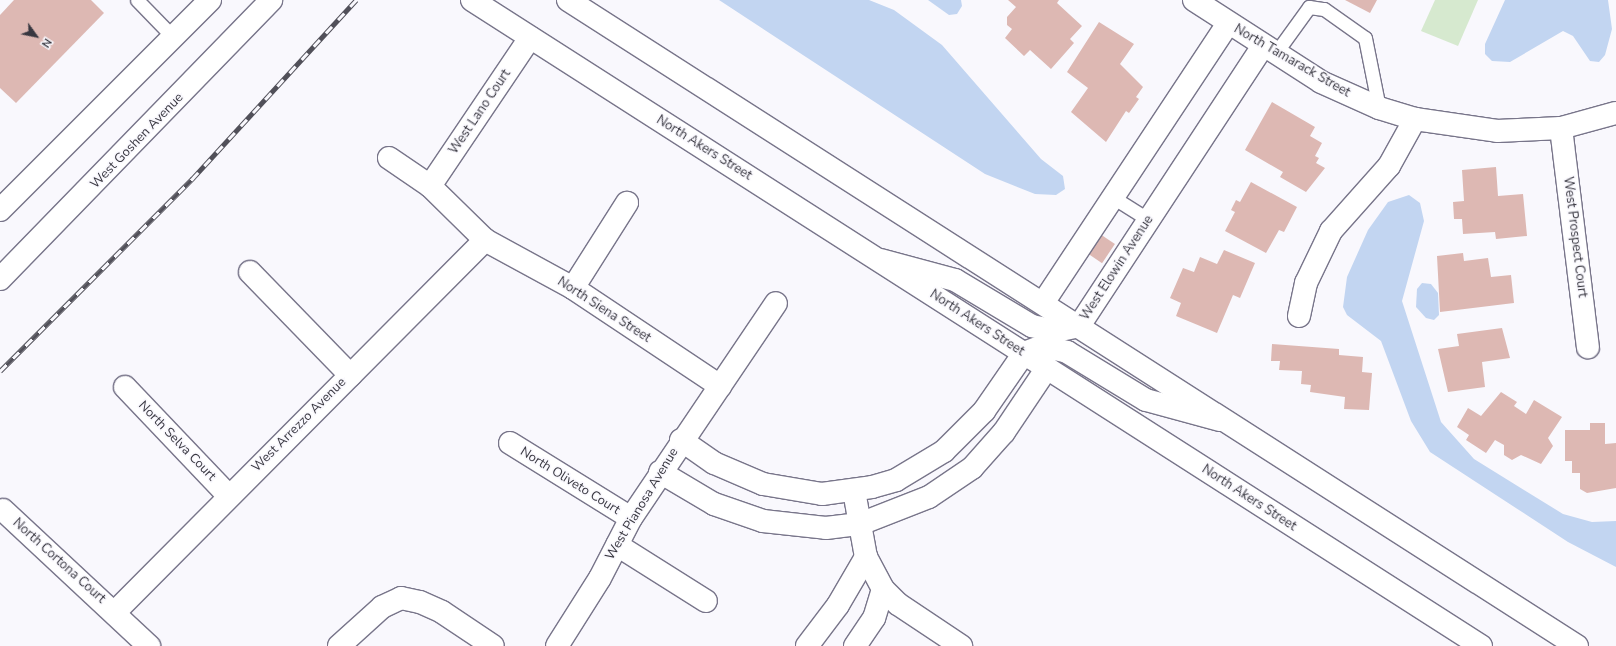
<!DOCTYPE html>
<html>
<head>
<meta charset="utf-8">
<style>
  body { margin:0 }
  #map { position:relative; width:1616px; height:646px; overflow:hidden; background:#f9f8fd; font-family:"Nunito Sans",sans-serif }
  div>[style] { position:absolute }
  .green>* { inset:0; background:#d6e9cf }
  .water>* { inset:0; background:#c2d5f1 }
  .building>* { inset:0; background:#ddb8b3; transform-origin:0 0 }
  .roads { filter:drop-shadow(1px 0 #78758a) drop-shadow(-1px 0 #78758a) drop-shadow(0 1px #78758a) drop-shadow(0 -1px #78758a) }
  .lane>* { height:13px; margin:-6.5px; padding:0 6.5px; transform-origin:6.5px; border-radius:6.5px; background:#fff }
  .street>* { height:22px; margin:-11px; padding:0 11px; transform-origin:11px; border-radius:11px; background:#fff }
  .secondary>* { height:22px; margin:-11px; padding:0 11px; transform-origin:11px; border-radius:11px; background:#fff }
  .rail>* { height:4.5px; margin-top:-2.25px; transform-origin:0; background:repeating-linear-gradient(90deg,#f9f8fd 0 9px,#515059 0 18px); box-sizing:border-box; border-block:1px solid #515059 }
  span { translate:-50% -50%; white-space:nowrap; text-align:center; line-height:1.15; -webkit-text-stroke:3px #f9f8fd; paint-order:stroke }
  .street-label { font-size:13px; color:#383740 }
  .north { position:absolute; left:16px; top:16px; width:40px; height:40px; -webkit-text-stroke:3px #f9f8fd; paint-order:stroke; rotate:123deg; font-size:11px; font-weight:700; line-height:16px; text-align:center; color:#383740 }
  .north::after { content:''; display:block; margin:auto; width:14px; height:18px; background:#383740; clip-path:polygon(50% 0,100% 100%,50% 72%,0 100%) }
</style>
</head>
<body>
<div id="map">
  <div class="green">
    <i style="clip-path:polygon(1435px 0,1478px 0,1458px 46px,1421px 31px)"></i>
  </div>
  <div class="water">
    <i style="clip-path:polygon(719px 0,869px 0,894px 10px,942px 45px,1041px 159px,1063px 176px,1065px 189px,1056px 195px,1035px 194px,985px 174px)"></i>
    <i style="clip-path:polygon(928px 0,961px 0,962px 6px,957px 14px,949px 15px)"></i>
    <i style="clip-path:polygon(1505px 0,1608px 0,1612px 29px,1605px 55px,1599px 62px,1590px 61px,1573px 36px,1563px 31px,1510px 62px,1492px 61px,1485px 54px,1485px 44px)"></i>
    <i style="clip-path:polygon(1409px 195px,1420px 203px,1424px 221px,1402px 301px,1441px 422px,1474px 459px,1563px 514px,1592px 522px,1616px 521px,1616px 567px,1568px 542px,1430px 452px,1411px 421px,1381px 341px,1347px 315px,1343px 307px,1347px 277px,1368px 230px,1388px 202px)"></i>
    <i style="clip-path:polygon(1422px 283px,1431px 284px,1438px 293px,1439px 315px,1434px 320px,1426px 318px,1416px 307px,1417px 289px)"></i>
  </div>
  <div class="building">
    <i style="clip-path:polygon(14px 0,91px 0,104px 13px,16px 103px,0 88px,0 15px)"></i>
    <i style="clip-path:polygon(1008px 0,1059px 0,1057px 3px,1082px 26px,1070px 39px,1074px 43px,1051px 69px,1030px 50px,1024px 56px,1005px 38px,1012px 29px,1007px 25px,1007px 17px,1016px 7px)"></i>
    <i style="clip-path:polygon(1345px 0,1377px 0,1370px 13px)"></i>
    <i style="clip-path:polygon(1099px 22px,1134px 44px,1120px 64px,1143px 87px,1136px 97px,1139px 99px,1129px 113px,1126px 111px,1106px 142px,1071px 112px,1088px 88px,1067px 72px)"></i>
    <i style="clip-path:polygon(1272px 102px,1315px 127px,1310px 136px,1322px 143px,1315px 156px,1319px 158px,1316px 163px,1325px 168px,1306px 192px,1280px 177px,1283px 172px,1245px 150px)"></i>
    <i style="clip-path:polygon(1496px 167px,1498px 196px,1523px 194px,1527px 236px,1496px 239px,1495px 232px,1463px 234px,1462px 219px,1454px 219px,1453px 202px,1464px 201px,1462px 170px)"></i>
    <i style="clip-path:polygon(1251px 182px,1297px 207px,1284px 232px,1279px 230px,1266px 253px,1225px 231px,1235px 212px,1231px 210px,1236px 200px,1240px 202px)"></i>
    <i style="left:1100px;top:234px;width:18px;height:23px;rotate:34deg"></i>
    <i style="clip-path:polygon(1224px 250px,1255px 263px,1240px 298px,1233px 295px,1217px 333px,1176px 316px,1181px 303px,1170px 298px,1183px 268px,1194px 272px,1200px 257px,1217px 264px)"></i>
    <i style="clip-path:polygon(1463px 253px,1464px 261px,1488px 258px,1491px 277px,1511px 275px,1514px 303px,1440px 312px,1437px 256px)"></i>
    <i style="clip-path:polygon(1502px 328px,1510px 358px,1482px 362px,1485px 387px,1448px 392px,1438px 349px,1459px 346px,1457px 334px)"></i>
    <i style="clip-path:polygon(1272px 344px,1339px 349px,1339px 355px,1363px 357px,1362px 372px,1372px 373px,1369px 410px,1344px 409px,1345px 397px,1310px 392px,1311px 385px,1301px 384px,1302px 371px,1279px 370px,1280px 361px,1271px 361px)"></i>
    <i style="clip-path:polygon(1501px 392px,1517px 402px,1514px 406px,1526px 414px,1534px 400px,1562px 417px,1548px 438px,1553px 446px,1541px 464px,1521px 455px,1512px 460px,1504px 455px,1504px 445px,1495px 440px,1486px 453px,1466px 440px,1469px 435px,1457px 427px,1468px 408px,1481px 416px)"></i>
    <i style="clip-path:polygon(1590px 423px,1605px 423px,1605px 444px,1616px 443px,1616px 488px,1587px 493px,1580px 489px,1580px 473px,1572px 473px,1572px 461px,1565px 461px,1565px 430px,1590px 430px)"></i>
  </div>
  <div class="roads">
    <div class="lane">
      <i style="left:137px;top:0;width:53px;rotate:45.8deg"></i>
      <i style="left:1275px;top:54px;width:58px;rotate:-54.1deg"></i>
      <i style="left:1309px;top:7px;width:15px;rotate:8deg"></i>
      <i style="left:1324px;top:9px;width:50px;rotate:35.3deg"></i>
      <i style="left:1365px;top:38px;width:71px;rotate:78.7deg"></i>
      <i style="left:1114px;top:198px;width:41px;rotate:32.2deg"></i>
    </div>
    <div class="street">
      <i style="left:1194px;top:0;width:151px;rotate:32.8deg"></i>
      <i style="left:1321px;top:82px;width:64px;rotate:24.1deg"></i>
      <i style="left:1379px;top:108px;width:38px;rotate:17deg"></i>
      <i style="left:1415px;top:119px;width:83px;rotate:8.3deg"></i>
      <i style="left:1497px;top:131px;width:64px;rotate:-2.7deg"></i>
      <i style="left:1561px;top:128px;width:57px;rotate:-15.3deg"></i>
      <i style="left:1561px;top:128px;width:221px;rotate:83deg"></i>
      <i style="left:389px;top:158px;width:50px;rotate:34.3deg"></i>
      <i style="left:430px;top:186px;width:77px;rotate:44.5deg"></i>
      <i style="left:485px;top:240px;width:100px;rotate:28.6deg"></i>
      <i style="left:573px;top:288px;width:177px;rotate:33.7deg"></i>
      <i style="left:430px;top:186px;width:179px;rotate:-56deg"></i>
      <i style="left:881px;top:260px;width:77px;rotate:15.1deg"></i>
      <i style="left:955px;top:280px;width:90px;rotate:30.9deg"></i>
      <i style="left:1032px;top:326px;width:25px;rotate:12deg"></i>
      <i style="left:1056px;top:331px;width:24px;rotate:-12deg"></i>
      <i style="left:1079px;top:326px;width:335px;rotate:-56.7deg"></i>
      <i style="left:250px;top:272px;width:144px;rotate:45.8deg"></i>
      <i style="left:573px;top:288px;width:101px;rotate:-57.6deg"></i>
      <i style="left:1043px;top:303px;width:335px;rotate:-56.5deg"></i>
      <i style="left:1299px;top:316px;width:34px;rotate:-78deg"></i>
      <i style="left:1306px;top:283px;width:58px;rotate:-64.3deg"></i>
      <i style="left:1331px;top:231px;width:87px;rotate:-48.3deg"></i>
      <i style="left:1389px;top:166px;width:54px;rotate:-61deg"></i>
      <i style="left:125px;top:387px;width:149px;rotate:46.4deg"></i>
      <i style="left:681px;top:440px;width:40px;rotate:34.9deg"></i>
      <i style="left:714px;top:463px;width:53px;rotate:23.2deg"></i>
      <i style="left:763px;top:484px;width:60px;rotate:9.6deg"></i>
      <i style="left:822px;top:494px;width:50px;rotate:-8deg"></i>
      <i style="left:872px;top:487px;width:25px;rotate:-16deg"></i>
      <i style="left:896px;top:480px;width:56px;rotate:-31.1deg"></i>
      <i style="left:944px;top:451px;width:57px;rotate:-45deg"></i>
      <i style="left:984px;top:411px;width:70px;rotate:-55.4deg"></i>
      <i style="left:1024px;top:353px;width:19px;rotate:-21deg"></i>
      <i style="left:1042px;top:346px;width:26px;rotate:13deg"></i>
      <i style="left:1067px;top:352px;width:92px;rotate:31.3deg"></i>
      <i style="left:1146px;top:400px;width:77px;rotate:15.1deg"></i>
      <i style="left:510px;top:443px;width:142px;rotate:31.8deg"></i>
      <i style="left:660px;top:472px;width:63px;rotate:30.7deg"></i>
      <i style="left:714px;top:504px;width:52px;rotate:19.1deg"></i>
      <i style="left:763px;top:521px;width:63px;rotate:6.3deg"></i>
      <i style="left:826px;top:528px;width:34px;rotate:-7deg"></i>
      <i style="left:860px;top:524px;width:74px;rotate:-21.4deg"></i>
      <i style="left:929px;top:497px;width:52px;rotate:-34deg"></i>
      <i style="left:972px;top:468px;width:48px;rotate:-48.4deg"></i>
      <i style="left:1004px;top:432px;width:77px;rotate:-56.1deg"></i>
      <i style="left:854px;top:491px;width:67px;rotate:79.7deg"></i>
      <i style="left:866px;top:557px;width:36px;rotate:62deg"></i>
      <i style="left:883px;top:589px;width:30px;rotate:107deg"></i>
      <i style="left:874px;top:618px;width:34px;rotate:124deg"></i>
      <i style="left:3px;top:510px;width:200px;rotate:43deg"></i>
      <i style="left:617px;top:545px;width:105px;rotate:32.2deg"></i>
      <i style="left:883px;top:589px;width:21px;rotate:45deg"></i>
      <i style="left:898px;top:604px;width:76px;rotate:33.7deg"></i>
      <i style="left:115px;top:612px;width:525px;rotate:-45.15deg"></i>
      <i style="left:339px;top:646px;width:58px;rotate:-42.2deg"></i>
      <i style="left:382px;top:607px;width:21px;rotate:-25deg"></i>
      <i style="left:401px;top:598px;width:19px;rotate:12deg"></i>
      <i style="left:420px;top:602px;width:24px;rotate:24deg"></i>
      <i style="left:442px;top:612px;width:61px;rotate:33.7deg"></i>
      <i style="left:557px;top:646px;width:80px;rotate:-57.7deg"></i>
      <i style="left:600px;top:578px;width:68px;rotate:-62.7deg"></i>
      <i style="left:631px;top:518px;width:259px;rotate:-56deg"></i>
      <i style="left:807px;top:646px;width:51px;rotate:-52.9deg"></i>
      <i style="left:838px;top:605px;width:56px;rotate:-59.7deg"></i>
    </div>
    <div class="secondary">
      <i style="left:472px;top:0;width:1198px;rotate:32.63deg"></i>
      <i style="left:568px;top:0;width:1198px;rotate:32.63deg"></i>
      <i style="left:0;top:210px;width:297px;rotate:-45deg"></i>
      <i style="left:0;top:279px;width:389px;rotate:-45.8deg"></i>
    </div>
  </div>
  <div class="rail">
    <i style="left:0;top:371px;width:272px;rotate:-45deg"></i>
    <i style="left:192px;top:179px;width:243px;rotate:-47.5deg"></i>
  </div>
  <div class="street-label">
    <span style="left:1292px;top:61px;rotate:30deg">North Tamarack Street</span>
    <span style="left:480px;top:112px;rotate:-56deg">West Lano Court</span>
    <span style="left:137px;top:141px;rotate:-46deg">West Goshen Avenue</span>
    <span style="left:704px;top:148px;rotate:32deg">North Akers Street</span>
    <span style="left:1575px;top:237px;rotate:83deg">West Prospect Court</span>
    <span style="left:1117px;top:268px;rotate:-57deg">West Elowin Avenue</span>
    <span style="left:604px;top:310px;rotate:33deg">North Siena Street</span>
    <span style="left:977px;top:323px;rotate:33deg">North Akers Street</span>
    <span style="left:299px;top:425px;rotate:-45deg">West Arrezzo Avenue</span>
    <span style="left:177px;top:441px;rotate:46deg">North Selva Court</span>
    <span style="left:570px;top:481px;rotate:32deg">North Oliveto Court</span>
    <span style="left:1249px;top:498px;rotate:33deg">North Akers Street</span>
    <span style="left:642px;top:504px;rotate:-59deg">West Pianosa Avenue</span>
    <span style="left:59px;top:561px;rotate:42deg">North Cortona Court</span>
  </div>
  <div class="north">N</div>
</div>
</body>
</html>
